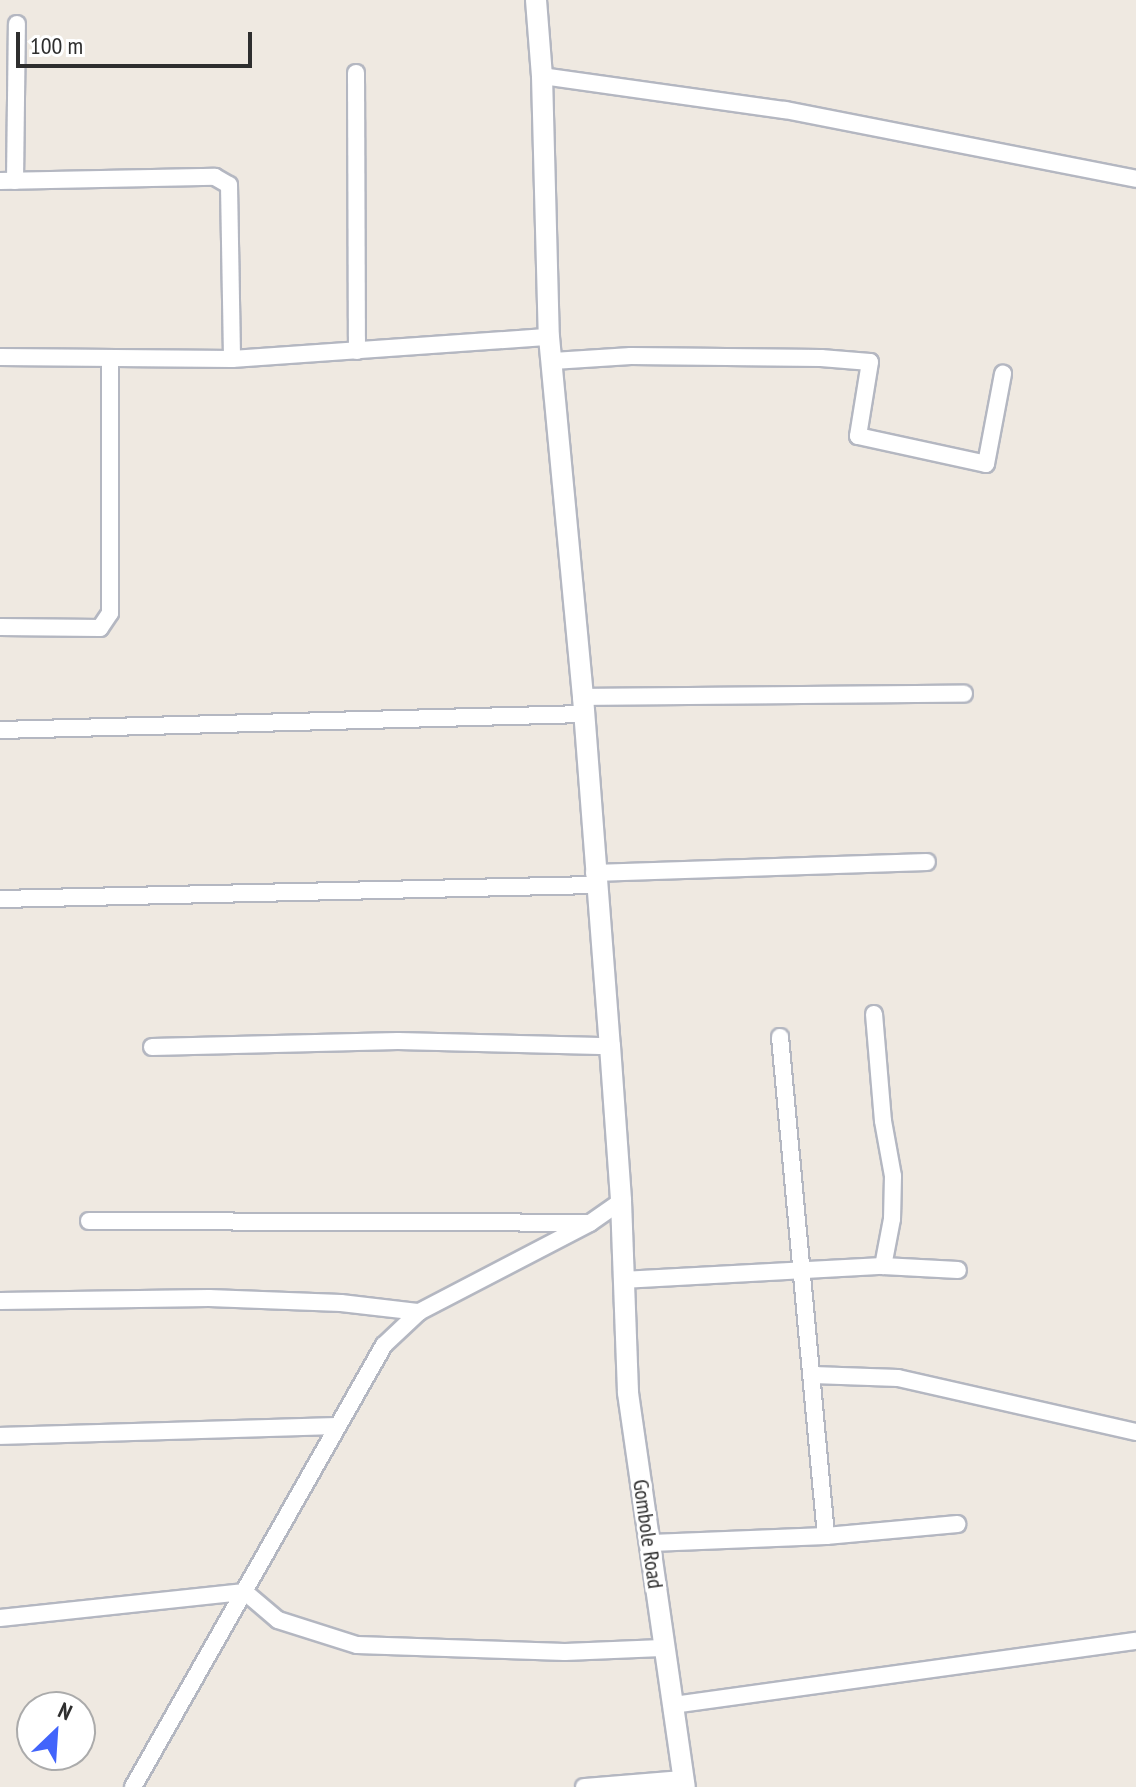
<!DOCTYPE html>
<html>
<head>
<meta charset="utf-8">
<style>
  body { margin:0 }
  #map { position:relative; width:1136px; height:1787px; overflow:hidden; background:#efe9e1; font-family:"PT Sans Narrow",sans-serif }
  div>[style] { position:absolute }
  .roads { filter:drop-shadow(2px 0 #b4b7c1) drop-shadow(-2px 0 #b4b7c1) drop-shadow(0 2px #b4b7c1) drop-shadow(0 -2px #b4b7c1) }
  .minor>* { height:16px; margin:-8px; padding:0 8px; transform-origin:8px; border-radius:8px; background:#fff }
  .tertiary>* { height:20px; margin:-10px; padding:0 10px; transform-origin:10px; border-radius:10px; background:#fff }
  span { translate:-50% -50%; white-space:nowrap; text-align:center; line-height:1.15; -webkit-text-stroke:6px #fff; paint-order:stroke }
  .street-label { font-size:22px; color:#2e2e2e }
  .north { position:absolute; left:16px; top:1691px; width:80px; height:80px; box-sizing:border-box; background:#fff; border:2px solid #ababab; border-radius:50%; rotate:25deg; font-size:22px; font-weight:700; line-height:32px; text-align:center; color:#2e2e2e }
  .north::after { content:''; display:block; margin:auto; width:28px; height:36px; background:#4264fb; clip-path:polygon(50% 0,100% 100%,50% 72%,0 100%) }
  .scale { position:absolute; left:16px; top:32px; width:236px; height:36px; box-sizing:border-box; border:4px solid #2e2e2e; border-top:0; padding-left:10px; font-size:24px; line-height:28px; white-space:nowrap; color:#2e2e2e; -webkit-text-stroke:6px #fff; paint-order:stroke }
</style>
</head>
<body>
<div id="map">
  <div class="roads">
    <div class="minor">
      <i style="left:356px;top:73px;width:278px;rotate:89.8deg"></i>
      <i style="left:542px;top:76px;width:245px;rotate:8deg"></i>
      <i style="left:785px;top:110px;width:358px;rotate:11.1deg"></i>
      <i style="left:0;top:181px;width:215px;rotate:-1.1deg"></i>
      <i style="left:215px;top:177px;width:16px;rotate:30deg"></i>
      <i style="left:229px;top:185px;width:174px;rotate:89deg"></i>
      <i style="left:15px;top:181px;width:157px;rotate:-89.3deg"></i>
      <i style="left:0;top:357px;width:232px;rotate:0.5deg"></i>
      <i style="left:232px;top:359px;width:318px;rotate:-4deg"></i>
      <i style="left:553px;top:361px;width:78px;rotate:-3.7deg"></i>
      <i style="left:631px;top:356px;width:190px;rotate:0.6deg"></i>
      <i style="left:821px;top:358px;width:49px;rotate:4.7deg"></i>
      <i style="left:870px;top:362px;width:75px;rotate:99.2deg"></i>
      <i style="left:858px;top:436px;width:131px;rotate:12.3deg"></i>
      <i style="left:986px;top:464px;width:92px;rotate:-79.3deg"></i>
      <i style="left:0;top:627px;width:100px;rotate:0.6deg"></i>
      <i style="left:100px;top:628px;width:18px;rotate:-56deg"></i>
      <i style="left:110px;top:613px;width:255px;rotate:-90deg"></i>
      <i style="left:583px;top:697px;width:381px;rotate:-0.5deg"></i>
      <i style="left:0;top:730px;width:584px;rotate:-1.57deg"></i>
      <i style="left:594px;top:873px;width:333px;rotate:-1.9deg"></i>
      <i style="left:0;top:899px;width:596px;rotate:-1.35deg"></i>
      <i style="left:874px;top:1014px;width:107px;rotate:85.2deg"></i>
      <i style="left:883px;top:1121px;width:56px;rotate:79.7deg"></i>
      <i style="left:893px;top:1176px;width:43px;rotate:91.3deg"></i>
      <i style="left:892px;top:1219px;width:48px;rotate:100.8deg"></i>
      <i style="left:780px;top:1037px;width:501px;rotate:84.73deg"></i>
      <i style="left:152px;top:1047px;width:246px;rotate:-1.4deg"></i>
      <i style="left:398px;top:1041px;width:212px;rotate:1.4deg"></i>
      <i style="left:89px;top:1221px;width:498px;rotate:0.2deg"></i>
      <i style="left:622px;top:1280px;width:261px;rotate:-3.1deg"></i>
      <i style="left:883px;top:1266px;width:75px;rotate:3.1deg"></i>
      <i style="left:0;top:1301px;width:209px;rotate:-0.8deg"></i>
      <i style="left:209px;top:1298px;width:132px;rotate:2.2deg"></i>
      <i style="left:341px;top:1303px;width:79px;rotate:6.6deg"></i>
      <i style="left:813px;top:1375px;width:85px;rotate:2deg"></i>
      <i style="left:898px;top:1378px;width:244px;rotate:12.8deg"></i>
      <i style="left:0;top:1436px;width:337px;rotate:-1.7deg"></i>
      <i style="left:651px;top:1543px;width:175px;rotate:-2.3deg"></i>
      <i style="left:826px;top:1536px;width:132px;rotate:-5.2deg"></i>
      <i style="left:0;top:1618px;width:246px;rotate:-6.1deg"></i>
      <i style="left:245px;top:1592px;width:43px;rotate:40.3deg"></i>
      <i style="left:278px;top:1620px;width:83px;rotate:17.6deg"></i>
      <i style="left:357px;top:1645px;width:208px;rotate:1.9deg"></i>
      <i style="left:565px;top:1652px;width:97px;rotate:-2.4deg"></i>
      <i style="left:673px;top:1705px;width:467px;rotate:-7.9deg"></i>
      <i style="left:133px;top:1787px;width:508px;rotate:-60.41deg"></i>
      <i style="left:384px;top:1345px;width:48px;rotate:-43.3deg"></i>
      <i style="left:419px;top:1312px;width:193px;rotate:-27.5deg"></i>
      <i style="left:590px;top:1223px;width:38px;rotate:-35deg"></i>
      <i style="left:584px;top:1787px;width:100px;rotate:-4.6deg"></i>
    </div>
    <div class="tertiary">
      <i style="left:536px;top:0;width:76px;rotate:85.5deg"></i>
      <i style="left:542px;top:76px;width:261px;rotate:88.5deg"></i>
      <i style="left:549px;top:337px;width:362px;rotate:84.6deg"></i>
      <i style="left:583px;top:697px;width:350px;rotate:85.6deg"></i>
      <i style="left:610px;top:1046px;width:155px;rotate:85.9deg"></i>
      <i style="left:621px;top:1201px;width:192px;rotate:87.9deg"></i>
      <i style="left:628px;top:1393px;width:398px;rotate:81.8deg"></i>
    </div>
  </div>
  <div class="street-label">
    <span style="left:648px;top:1534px;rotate:82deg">Gombole Road</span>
  </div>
  <div class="north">N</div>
  <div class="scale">100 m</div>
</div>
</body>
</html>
